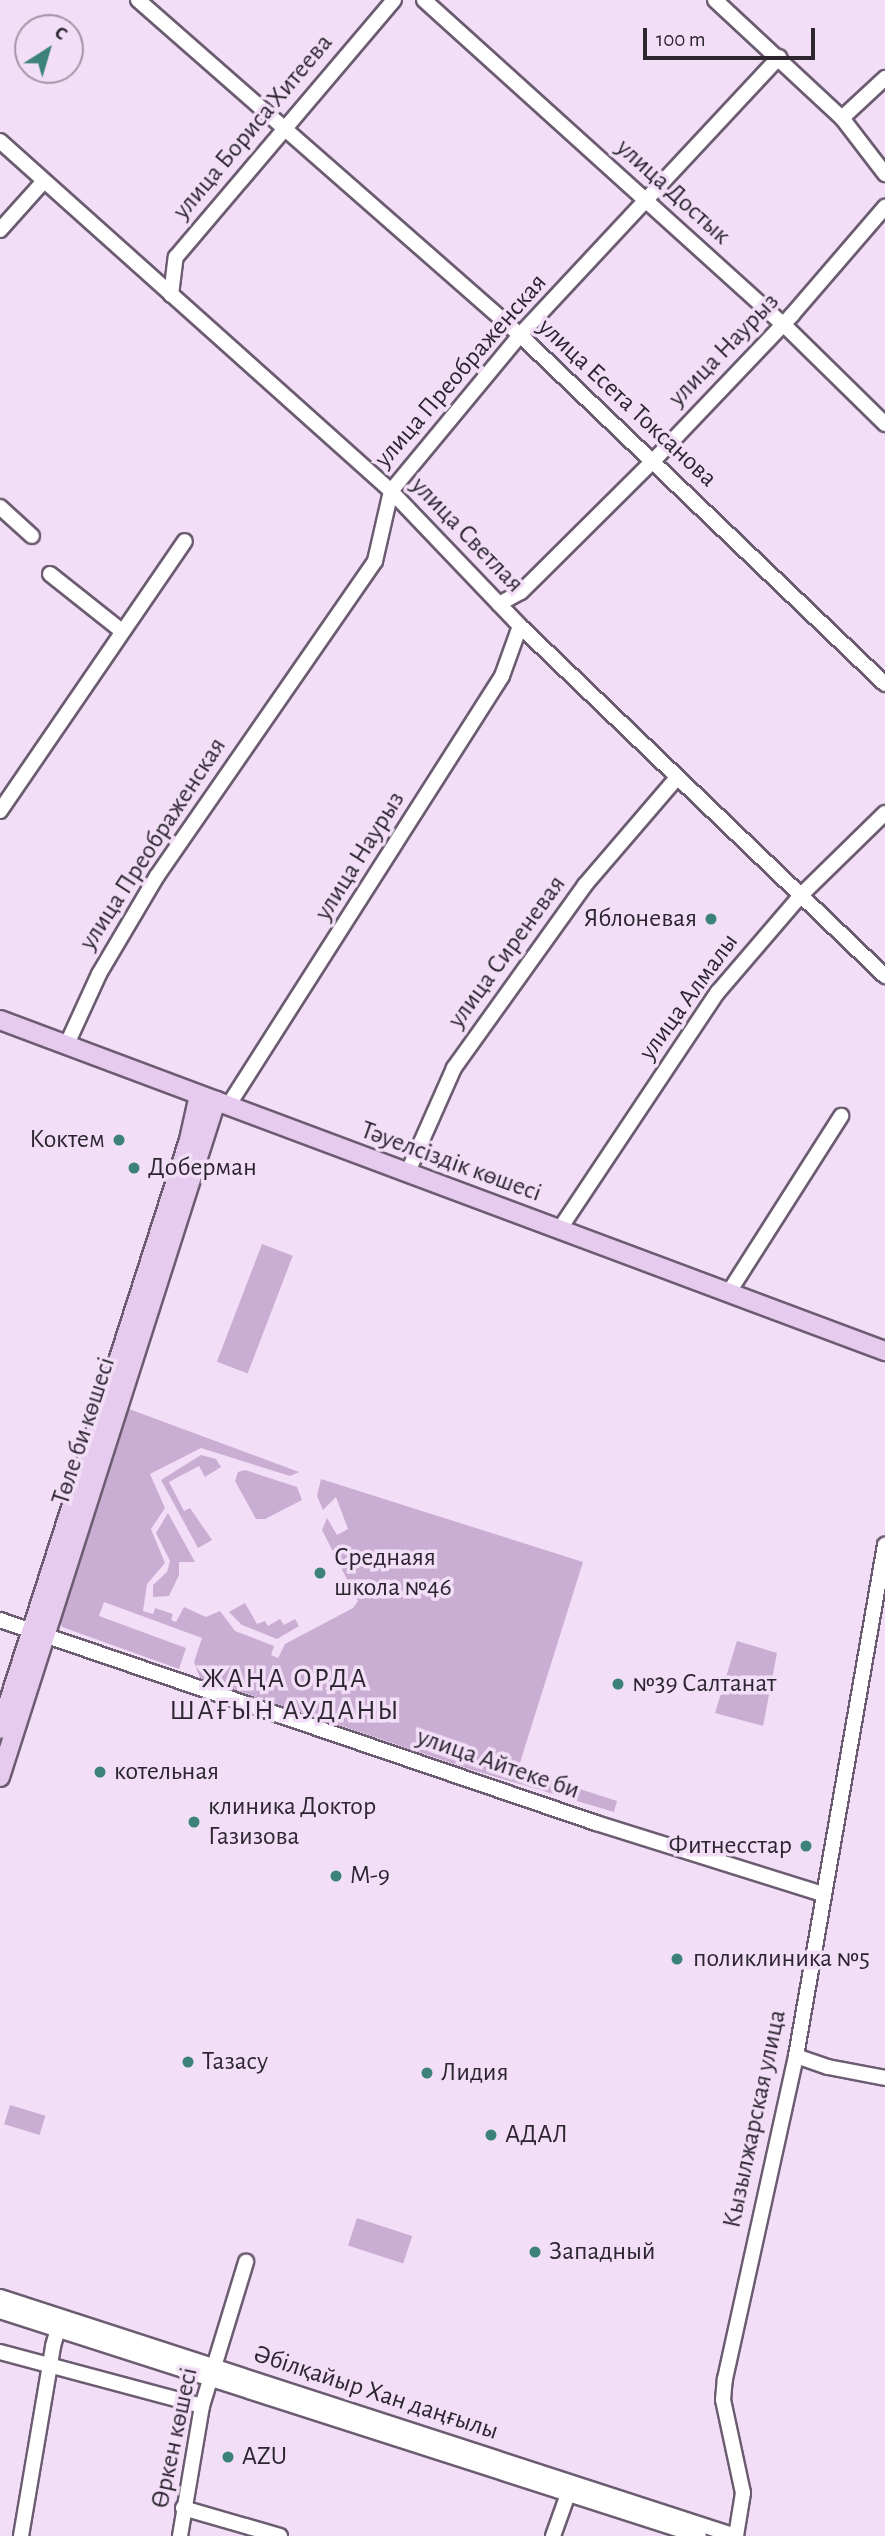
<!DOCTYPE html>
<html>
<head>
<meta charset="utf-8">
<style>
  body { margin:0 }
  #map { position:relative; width:885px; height:2536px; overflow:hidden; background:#f2dff7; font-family:"Alegreya Sans",sans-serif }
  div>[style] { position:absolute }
  .green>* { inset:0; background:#caadd2; transform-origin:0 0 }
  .roads { filter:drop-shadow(2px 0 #6c5c71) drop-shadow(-2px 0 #6c5c71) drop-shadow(0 2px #6c5c71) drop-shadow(0 -2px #6c5c71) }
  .minor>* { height:14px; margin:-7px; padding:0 7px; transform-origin:7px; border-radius:7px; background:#fff }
  .major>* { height:18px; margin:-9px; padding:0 9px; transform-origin:9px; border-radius:9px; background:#e7cbef }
  .dots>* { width:19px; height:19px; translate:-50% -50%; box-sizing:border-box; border:4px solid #f2dff7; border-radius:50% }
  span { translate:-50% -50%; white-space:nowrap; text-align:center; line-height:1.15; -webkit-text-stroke:7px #f2dff7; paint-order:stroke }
  .street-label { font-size:26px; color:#2d2630 }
  .poi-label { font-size:26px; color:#2d2630 }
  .right { translate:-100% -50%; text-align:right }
  .left { translate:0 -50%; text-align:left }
  .neighbourhood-label { font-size:28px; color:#2d2630; letter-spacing:2px }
  .north { position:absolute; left:14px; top:14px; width:70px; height:70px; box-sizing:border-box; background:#f2dff7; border:2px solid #a395a7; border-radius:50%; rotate:37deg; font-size:19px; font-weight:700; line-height:28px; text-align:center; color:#2d2630 }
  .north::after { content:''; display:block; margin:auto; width:24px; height:32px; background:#3d8279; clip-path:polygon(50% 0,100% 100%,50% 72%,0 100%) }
  .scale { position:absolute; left:643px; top:28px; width:172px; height:32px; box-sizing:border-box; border:4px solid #2d2630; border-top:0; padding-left:9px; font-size:21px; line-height:24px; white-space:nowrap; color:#2d2630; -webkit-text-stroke:5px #f2dff7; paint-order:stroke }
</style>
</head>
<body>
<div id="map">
  <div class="green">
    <i style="left:262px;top:1244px;width:33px;height:126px;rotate:21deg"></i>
    <i style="clip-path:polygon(129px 1409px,299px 1472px,290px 1476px,201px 1448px,150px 1474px,165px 1508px,151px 1529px,165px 1563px,147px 1584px,143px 1611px,153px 1614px,155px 1608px,173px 1614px,171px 1620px,176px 1622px,184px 1607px,206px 1617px,220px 1611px,235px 1631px,274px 1646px,271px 1655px,278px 1658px,285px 1644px,353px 1608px,358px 1601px,322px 1530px,327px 1518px,337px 1535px,348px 1529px,336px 1497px,323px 1510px,317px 1496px,321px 1479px,583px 1562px,518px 1769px,617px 1801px,614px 1812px,469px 1769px,200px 1678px,194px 1662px,202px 1638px,104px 1602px,99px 1616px,186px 1648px,179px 1669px,62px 1627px,59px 1616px,124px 1413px)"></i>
    <i style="clip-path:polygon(201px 1455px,216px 1459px,221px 1467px,205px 1477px,199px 1466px,169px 1482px,184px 1511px,190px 1508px,212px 1540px,198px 1548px,161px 1480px)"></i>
    <i style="clip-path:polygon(245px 1470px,297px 1487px,302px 1500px,265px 1519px,256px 1519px,235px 1481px,238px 1472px)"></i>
    <i style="clip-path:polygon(168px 1513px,195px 1562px,179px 1562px,179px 1575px,169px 1596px,153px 1597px,153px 1585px,167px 1572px,170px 1561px,156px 1533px)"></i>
    <i style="clip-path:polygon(245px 1603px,257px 1624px,265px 1621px,268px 1626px,280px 1619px,284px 1625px,295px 1619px,299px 1626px,277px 1639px,242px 1625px,229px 1612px)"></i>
    <i style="clip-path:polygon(737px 1641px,777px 1653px,763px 1726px,715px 1713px)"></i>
    <i style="left:10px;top:2105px;width:37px;height:20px;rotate:17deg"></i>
    <i style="left:357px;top:2218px;width:58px;height:29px;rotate:18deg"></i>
  </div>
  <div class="roads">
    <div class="minor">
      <i style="left:138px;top:0;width:508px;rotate:41.25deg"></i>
      <i style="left:520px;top:335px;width:505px;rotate:43.72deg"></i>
      <i style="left:424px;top:0;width:484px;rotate:42.1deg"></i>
      <i style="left:783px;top:324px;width:143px;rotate:44.4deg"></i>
      <i style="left:715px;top:0;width:173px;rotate:42.9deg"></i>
      <i style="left:842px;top:118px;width:71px;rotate:52.5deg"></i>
      <i style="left:842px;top:118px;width:59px;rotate:-42.9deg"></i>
      <i style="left:0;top:141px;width:525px;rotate:41.83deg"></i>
      <i style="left:391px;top:491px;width:187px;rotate:46.3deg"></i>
      <i style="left:520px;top:626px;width:506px;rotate:43.8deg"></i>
      <i style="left:0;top:230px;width:66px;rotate:-48.1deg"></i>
      <i style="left:171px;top:295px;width:38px;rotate:-83deg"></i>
      <i style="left:176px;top:257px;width:337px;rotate:-49.7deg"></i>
      <i style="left:0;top:507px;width:43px;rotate:42.2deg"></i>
      <i style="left:50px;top:574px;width:92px;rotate:38.4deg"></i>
      <i style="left:499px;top:604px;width:25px;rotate:-29deg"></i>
      <i style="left:521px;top:592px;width:187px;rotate:-44.8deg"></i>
      <i style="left:654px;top:460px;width:200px;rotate:-46.4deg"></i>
      <i style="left:792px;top:315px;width:143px;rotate:-49.3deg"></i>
      <i style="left:0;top:811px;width:327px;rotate:-55.6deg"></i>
      <i style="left:67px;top:1044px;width:77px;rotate:-65.4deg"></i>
      <i style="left:99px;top:974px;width:114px;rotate:-59.4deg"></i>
      <i style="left:157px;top:876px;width:383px;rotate:-55.3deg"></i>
      <i style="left:375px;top:561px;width:72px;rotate:-77.1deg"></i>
      <i style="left:391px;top:491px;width:202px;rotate:-50.4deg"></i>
      <i style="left:520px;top:335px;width:380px;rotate:-47deg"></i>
      <i style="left:228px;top:1106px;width:510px;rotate:-57.49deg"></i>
      <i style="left:502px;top:676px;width:53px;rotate:-70.2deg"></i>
      <i style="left:407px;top:1174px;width:116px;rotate:-66.1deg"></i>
      <i style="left:454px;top:1068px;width:225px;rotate:-54.4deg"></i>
      <i style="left:585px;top:885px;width:140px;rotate:-49.4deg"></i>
      <i style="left:559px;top:1230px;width:286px;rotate:-56.3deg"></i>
      <i style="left:718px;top:992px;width:129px;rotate:-49.4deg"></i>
      <i style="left:802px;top:894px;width:116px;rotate:-44.3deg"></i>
      <i style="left:729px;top:1292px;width:209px;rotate:-57.5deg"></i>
      <i style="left:0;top:1620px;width:630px;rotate:18.81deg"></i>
      <i style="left:596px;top:1823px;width:238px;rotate:17.4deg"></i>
      <i style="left:796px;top:2056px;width:34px;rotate:19deg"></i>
      <i style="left:828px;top:2067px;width:58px;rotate:10.9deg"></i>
      <i style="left:0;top:2297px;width:774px;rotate:17.99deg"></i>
      <i style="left:0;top:2311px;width:734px;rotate:17.84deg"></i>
      <i style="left:0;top:2352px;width:209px;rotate:15deg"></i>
      <i style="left:183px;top:2508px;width:101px;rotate:16.1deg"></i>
      <i style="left:21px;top:2536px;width:193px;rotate:-80.4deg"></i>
      <i style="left:53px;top:2346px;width:18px;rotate:-74deg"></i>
      <i style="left:58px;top:2329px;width:9px;rotate:-27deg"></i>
      <i style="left:180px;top:2536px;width:132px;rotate:-80.4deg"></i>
      <i style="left:202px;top:2406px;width:151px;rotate:-73deg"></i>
      <i style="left:553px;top:2536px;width:45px;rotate:-70.3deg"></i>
      <i style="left:736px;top:2536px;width:44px;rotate:-80.8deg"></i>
      <i style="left:743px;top:2493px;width:95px;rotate:-102.1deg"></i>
      <i style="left:723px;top:2400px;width:21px;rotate:-85deg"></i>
      <i style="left:725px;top:2379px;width:331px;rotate:-77.6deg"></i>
      <i style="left:796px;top:2056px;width:519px;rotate:-80.12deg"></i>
    </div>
    <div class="major">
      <i style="left:0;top:1020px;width:945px;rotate:20.51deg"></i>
      <i style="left:0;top:1729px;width:619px;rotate:-72.21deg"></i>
      <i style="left:189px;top:1140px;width:46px;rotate:-77.5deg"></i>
      <i style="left:0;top:1777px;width:710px;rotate:-72.28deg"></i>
    </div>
  </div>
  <div class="dots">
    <i style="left:711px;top:919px;background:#3d8279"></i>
    <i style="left:119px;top:1140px;background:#3d8279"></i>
    <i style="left:134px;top:1168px;background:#3d8279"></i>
    <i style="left:320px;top:1573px;background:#3d8279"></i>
    <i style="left:618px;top:1684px;background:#3d8279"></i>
    <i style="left:100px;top:1772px;background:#3d8279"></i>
    <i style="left:194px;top:1822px;background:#3d8279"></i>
    <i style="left:806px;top:1846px;background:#3d8279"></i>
    <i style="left:336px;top:1876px;background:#3d8279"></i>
    <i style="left:677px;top:1959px;background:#3d8279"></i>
    <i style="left:188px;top:2062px;background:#3d8279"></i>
    <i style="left:427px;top:2073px;background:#3d8279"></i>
    <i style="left:491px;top:2135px;background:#3d8279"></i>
    <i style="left:535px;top:2252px;background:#3d8279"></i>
    <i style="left:228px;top:2457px;background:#3d8279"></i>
  </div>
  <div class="street-label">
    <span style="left:253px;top:127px;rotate:-50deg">улица Бориса Хитеева</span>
    <span style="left:673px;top:192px;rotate:42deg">улица Достык</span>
    <span style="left:724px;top:350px;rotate:-46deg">улица Наурыз</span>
    <span style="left:461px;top:371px;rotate:-49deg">улица Преображенская</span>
    <span style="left:627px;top:403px;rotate:43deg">улица Есета Токсанова</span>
    <span style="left:467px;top:535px;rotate:46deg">улица Светлая</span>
    <span style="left:153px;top:844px;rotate:-57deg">улица Преображенская</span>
    <span style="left:360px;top:856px;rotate:-58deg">улица Наурыз</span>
    <span style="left:507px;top:952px;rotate:-54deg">улица Сиреневая</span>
    <span style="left:689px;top:997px;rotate:-54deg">улица Алмалы</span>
    <span style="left:451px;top:1162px;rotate:20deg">Тәуелсіздік көшесі</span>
    <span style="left:84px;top:1431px;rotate:-72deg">Төле би көшесі</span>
    <span style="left:498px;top:1764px;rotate:19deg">улица Айтеке би</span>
    <span style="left:755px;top:2119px;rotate:-78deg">Кызылжарская улица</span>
    <span style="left:376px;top:2393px;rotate:18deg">Әбілқайыр Хан даңғылы</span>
    <span style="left:175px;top:2438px;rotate:-78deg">Өркен көшесі</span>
  </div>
  <div class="poi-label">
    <span class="right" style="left:697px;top:919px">Яблоневая</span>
    <span class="right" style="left:105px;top:1140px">Коктем</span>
    <span class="left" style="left:148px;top:1168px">Доберман</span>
    <span class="left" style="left:334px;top:1573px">Среднаяя<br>школа №46</span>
    <span class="left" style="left:632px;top:1684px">№39 Салтанат</span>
    <span class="left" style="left:114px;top:1772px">котельная</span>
    <span class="left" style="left:208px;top:1822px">клиника Доктор<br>Газизова</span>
    <span class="right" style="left:792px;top:1846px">Фитнесстар</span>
    <span class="left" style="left:350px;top:1876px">M-9</span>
    <span class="left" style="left:693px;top:1959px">поликлиника №5</span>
    <span class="left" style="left:202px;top:2062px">Тазасу</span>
    <span class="left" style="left:441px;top:2073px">Лидия</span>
    <span class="left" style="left:505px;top:2135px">АДАЛ</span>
    <span class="left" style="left:549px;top:2252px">Западный</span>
    <span class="left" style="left:242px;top:2457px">AZU</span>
  </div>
  <div class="neighbourhood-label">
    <span style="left:285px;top:1695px">ЖАҢА ОРДА<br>ШАҒЫН АУДАНЫ</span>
  </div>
  <div class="north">С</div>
  <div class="scale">100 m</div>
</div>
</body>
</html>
